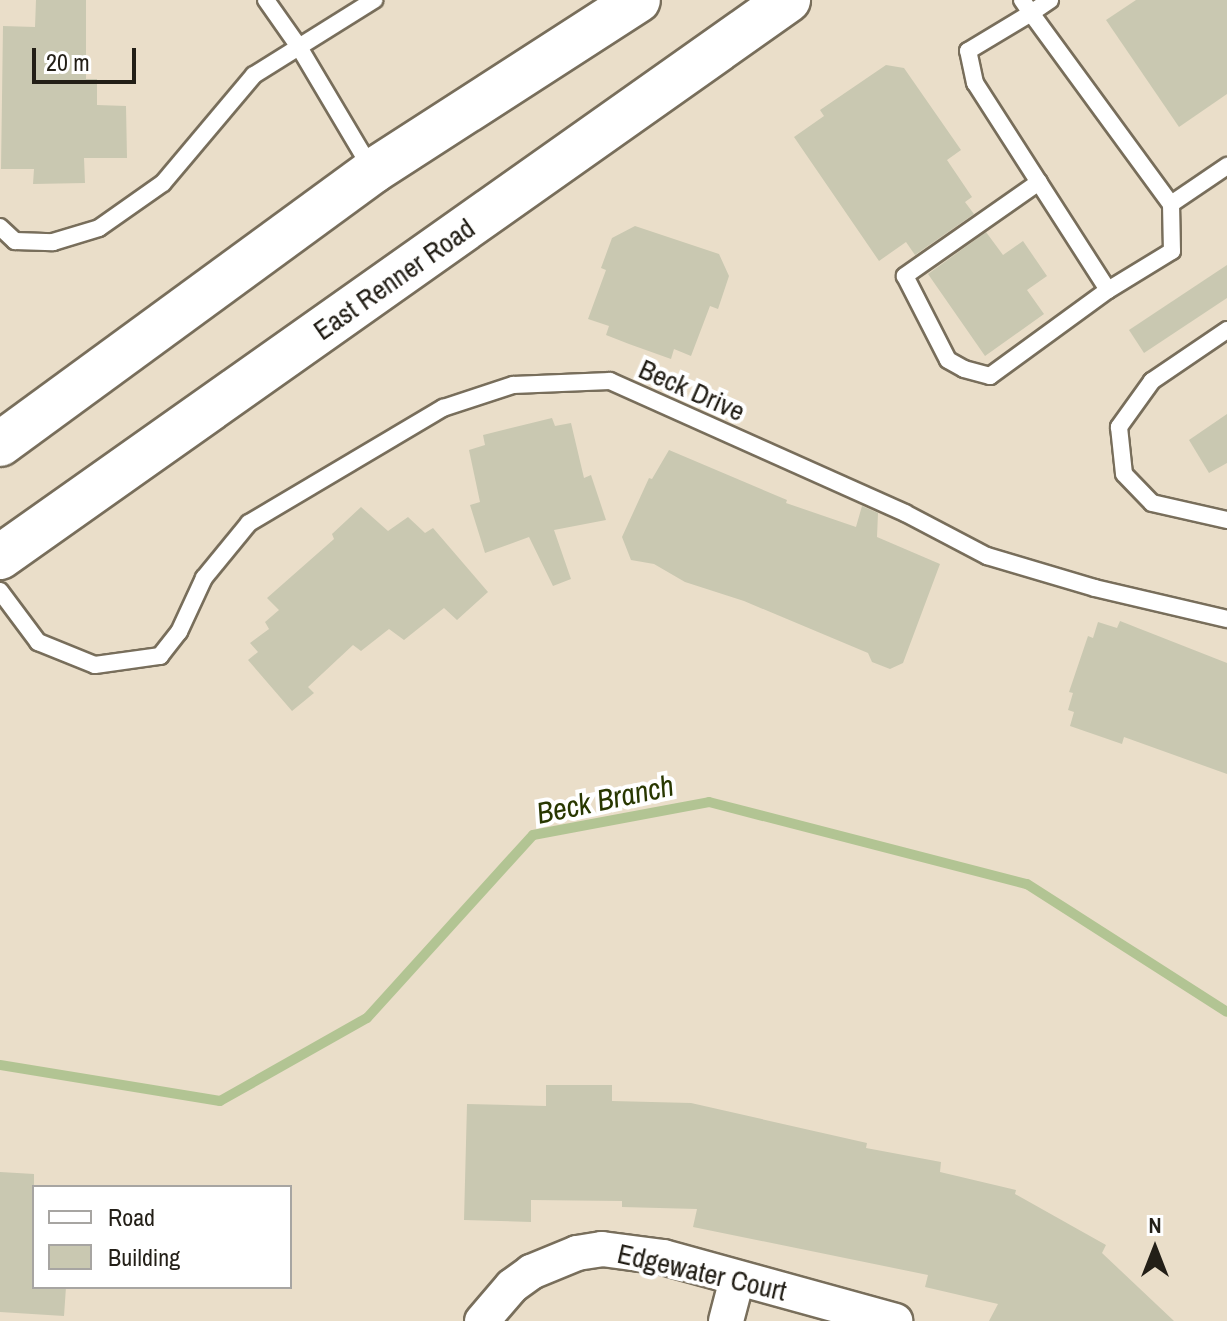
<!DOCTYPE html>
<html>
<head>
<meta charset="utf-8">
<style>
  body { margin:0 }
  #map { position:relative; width:1227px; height:1321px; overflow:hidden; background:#eadec9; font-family:"Archivo Narrow",sans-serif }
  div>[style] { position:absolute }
  .stream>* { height:10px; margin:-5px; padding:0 5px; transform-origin:5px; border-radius:5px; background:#b2c493 }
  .building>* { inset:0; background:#c9c8b1 }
  .roads { filter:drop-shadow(2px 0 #786e5b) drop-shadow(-2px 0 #786e5b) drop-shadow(0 2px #786e5b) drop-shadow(0 -2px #786e5b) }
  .service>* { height:16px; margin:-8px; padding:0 8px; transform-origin:8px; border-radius:8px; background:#fff }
  .minor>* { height:34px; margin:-17px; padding:0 17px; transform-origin:17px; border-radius:17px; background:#fff }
  .secondary>* { height:44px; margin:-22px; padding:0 22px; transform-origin:22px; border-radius:22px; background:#fff }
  span { translate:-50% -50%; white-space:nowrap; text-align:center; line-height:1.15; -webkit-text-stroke:8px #fff; paint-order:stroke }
  .street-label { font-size:28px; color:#231f17 }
  .water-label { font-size:30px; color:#283700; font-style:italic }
  .legend { position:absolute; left:32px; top:1185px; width:260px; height:104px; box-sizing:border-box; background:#fff; border:2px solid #a7a5a2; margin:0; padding:10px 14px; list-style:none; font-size:24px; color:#231f17 }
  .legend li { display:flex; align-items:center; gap:16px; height:40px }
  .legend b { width:40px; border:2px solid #a7a5a2 }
  .north { position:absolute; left:1115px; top:1209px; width:80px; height:80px; -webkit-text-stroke:6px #fff; paint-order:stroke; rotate:0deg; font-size:22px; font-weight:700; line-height:32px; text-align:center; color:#231f17 }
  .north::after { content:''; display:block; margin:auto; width:28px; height:36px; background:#231f17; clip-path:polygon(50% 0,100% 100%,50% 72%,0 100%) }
  .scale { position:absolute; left:32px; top:48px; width:104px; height:36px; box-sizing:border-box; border:4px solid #231f17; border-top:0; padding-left:10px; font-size:24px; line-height:28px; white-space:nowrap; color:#231f17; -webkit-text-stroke:6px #fff; paint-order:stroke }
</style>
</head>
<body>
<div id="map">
  <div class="stream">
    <i style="left:0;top:1065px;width:223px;rotate:9.3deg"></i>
    <i style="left:220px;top:1101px;width:169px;rotate:-29.5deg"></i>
    <i style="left:367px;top:1018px;width:247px;rotate:-47.8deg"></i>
    <i style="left:533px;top:835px;width:179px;rotate:-10.6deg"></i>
    <i style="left:709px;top:802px;width:328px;rotate:14.5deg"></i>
    <i style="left:1027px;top:884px;width:237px;rotate:32.6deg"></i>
  </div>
  <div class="building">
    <i style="clip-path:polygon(36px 0,86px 0,86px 79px,97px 79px,97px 105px,126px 106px,127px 158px,84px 158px,85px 183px,33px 184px,34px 169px,1px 169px,3px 26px,35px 27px)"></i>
    <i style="clip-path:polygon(1136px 0,1227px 0,1227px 94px,1179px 127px,1106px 20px)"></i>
    <i style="clip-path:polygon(886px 65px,904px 68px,961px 150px,947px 160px,972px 197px,965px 202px,974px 214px,915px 255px,906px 242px,879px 261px,794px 137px,824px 116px,820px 110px)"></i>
    <i style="clip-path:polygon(635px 226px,719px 254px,729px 276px,718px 309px,710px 306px,691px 356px,674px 349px,671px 359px,629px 344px,606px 335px,609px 326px,588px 319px,606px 270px,601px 268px,612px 238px)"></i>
    <i style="clip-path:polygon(986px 232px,1003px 255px,1023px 241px,1047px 276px,1027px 290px,1044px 314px,985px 356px,928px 274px)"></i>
    <i style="clip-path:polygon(1227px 265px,1227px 298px,1144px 353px,1129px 330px)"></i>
    <i style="clip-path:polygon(1227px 414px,1227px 463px,1209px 473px,1189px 440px)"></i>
    <i style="clip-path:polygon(552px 418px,555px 426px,571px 423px,584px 478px,591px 475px,606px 520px,554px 530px,571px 579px,553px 586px,529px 537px,485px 553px,470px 505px,480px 502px,469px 450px,485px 445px,483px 435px)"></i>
    <i style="clip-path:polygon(669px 450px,787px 500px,786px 503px,856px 527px,862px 506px,878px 513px,877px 537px,940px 564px,903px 663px,890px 669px,872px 662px,868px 653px,744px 601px,685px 582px,654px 564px,631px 560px,622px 537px,649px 478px,652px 479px)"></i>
    <i style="clip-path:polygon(361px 507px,388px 531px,408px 517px,425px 533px,433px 528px,488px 592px,457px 620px,444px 608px,404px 640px,389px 629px,361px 651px,353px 645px,308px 687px,314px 693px,292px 711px,248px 660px,258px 652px,250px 643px,269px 629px,265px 622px,279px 610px,267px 598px,334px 539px,332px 534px)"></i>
    <i style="clip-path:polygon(1120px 621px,1227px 663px,1227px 774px,1124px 737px,1122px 744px,1070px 726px,1074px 712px,1068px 710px,1073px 693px,1069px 692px,1088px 636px,1093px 638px,1098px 622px,1117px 628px)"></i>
    <i style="clip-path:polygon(546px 1085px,612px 1085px,612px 1101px,691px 1103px,867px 1143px,866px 1148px,941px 1162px,940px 1172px,1016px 1190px,1015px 1194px,1106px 1245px,1102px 1253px,1174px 1321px,989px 1321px,998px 1304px,925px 1287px,928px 1275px,693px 1227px,697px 1209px,622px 1207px,622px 1201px,531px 1200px,531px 1222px,464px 1220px,467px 1104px,546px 1106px)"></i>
    <i style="clip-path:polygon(0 1172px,34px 1174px,34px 1287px,66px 1287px,64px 1316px,0 1312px)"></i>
  </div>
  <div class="roads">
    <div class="service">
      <i style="left:266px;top:0;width:57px;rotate:54.9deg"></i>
      <i style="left:299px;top:47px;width:143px;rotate:59.3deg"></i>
      <i style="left:1022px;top:0;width:16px;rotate:55deg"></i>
      <i style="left:1031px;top:13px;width:23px;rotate:-34deg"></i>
      <i style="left:1039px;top:182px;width:164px;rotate:145deg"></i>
      <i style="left:905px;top:276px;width:94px;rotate:62.9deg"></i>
      <i style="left:948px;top:360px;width:18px;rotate:29deg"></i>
      <i style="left:964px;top:369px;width:27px;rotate:15deg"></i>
      <i style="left:990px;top:376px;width:146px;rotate:-36.1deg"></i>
      <i style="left:1171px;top:204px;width:47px;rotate:88.8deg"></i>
      <i style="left:1172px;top:251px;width:75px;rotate:148.6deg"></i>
      <i style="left:1108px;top:290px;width:246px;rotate:-122.7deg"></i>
      <i style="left:975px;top:83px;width:33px;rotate:-102deg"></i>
      <i style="left:968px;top:51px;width:74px;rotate:-31.1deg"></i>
      <i style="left:1031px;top:13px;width:237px;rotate:53.8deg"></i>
      <i style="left:1171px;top:204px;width:68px;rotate:-34.2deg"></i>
      <i style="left:0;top:227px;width:21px;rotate:43deg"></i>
      <i style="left:15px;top:241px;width:38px;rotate:2deg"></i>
      <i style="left:53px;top:242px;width:48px;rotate:-16.9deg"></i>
      <i style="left:99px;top:228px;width:78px;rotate:-35.1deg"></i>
      <i style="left:163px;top:183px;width:141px;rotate:-49.9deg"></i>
      <i style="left:254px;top:75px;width:142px;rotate:-32deg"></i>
      <i style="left:1227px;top:330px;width:91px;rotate:145.8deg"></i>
      <i style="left:1152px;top:381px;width:57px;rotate:125.7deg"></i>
      <i style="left:1119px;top:427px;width:47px;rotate:83.9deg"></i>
      <i style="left:1124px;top:474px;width:40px;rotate:46deg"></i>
      <i style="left:1152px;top:503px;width:77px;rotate:12.8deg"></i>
      <i style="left:0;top:591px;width:64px;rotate:53.3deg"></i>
      <i style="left:38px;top:642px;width:61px;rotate:22deg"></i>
      <i style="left:95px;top:665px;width:66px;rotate:-7.9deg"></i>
      <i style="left:160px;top:656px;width:31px;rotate:-52deg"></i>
      <i style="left:179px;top:632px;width:60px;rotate:-65.2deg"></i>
      <i style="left:204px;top:578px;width:71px;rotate:-50.7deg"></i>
      <i style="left:249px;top:523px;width:226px;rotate:-30.7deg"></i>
      <i style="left:443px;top:408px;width:74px;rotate:-18.2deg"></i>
      <i style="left:513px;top:385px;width:97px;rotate:-2.4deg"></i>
      <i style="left:610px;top:381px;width:323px;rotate:24.1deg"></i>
      <i style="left:905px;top:513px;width:93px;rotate:27.7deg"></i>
      <i style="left:987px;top:556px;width:113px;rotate:16.5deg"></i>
      <i style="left:1095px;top:588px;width:136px;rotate:13.2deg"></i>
    </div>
    <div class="minor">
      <i style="left:482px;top:1321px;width:46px;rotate:-49.4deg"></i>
      <i style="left:512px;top:1286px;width:24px;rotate:-36deg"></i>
      <i style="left:531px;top:1272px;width:50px;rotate:-22.4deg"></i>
      <i style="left:577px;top:1253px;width:25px;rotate:-9deg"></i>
      <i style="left:602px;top:1249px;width:62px;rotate:7.5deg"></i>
      <i style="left:663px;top:1257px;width:241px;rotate:15.4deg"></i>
      <i style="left:726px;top:1321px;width:43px;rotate:-75.3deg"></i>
    </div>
    <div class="secondary">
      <i style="left:0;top:444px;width:462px;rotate:-36.2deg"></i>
      <i style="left:373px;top:171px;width:315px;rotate:-32.8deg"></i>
      <i style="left:0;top:557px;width:965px;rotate:-35.25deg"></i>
    </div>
  </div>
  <div class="street-label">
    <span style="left:394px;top:279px;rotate:-35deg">East Renner Road</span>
    <span style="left:692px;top:390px;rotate:24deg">Beck Drive</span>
    <span style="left:702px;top:1272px;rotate:13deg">Edgewater Court</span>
  </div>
  <div class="water-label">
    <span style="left:605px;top:799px;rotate:-12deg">Beck Branch</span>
  </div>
  <ul class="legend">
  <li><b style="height:10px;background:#fff"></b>Road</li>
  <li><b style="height:22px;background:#c9c8b1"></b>Building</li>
  </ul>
  <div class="north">N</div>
  <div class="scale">20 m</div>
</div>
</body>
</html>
